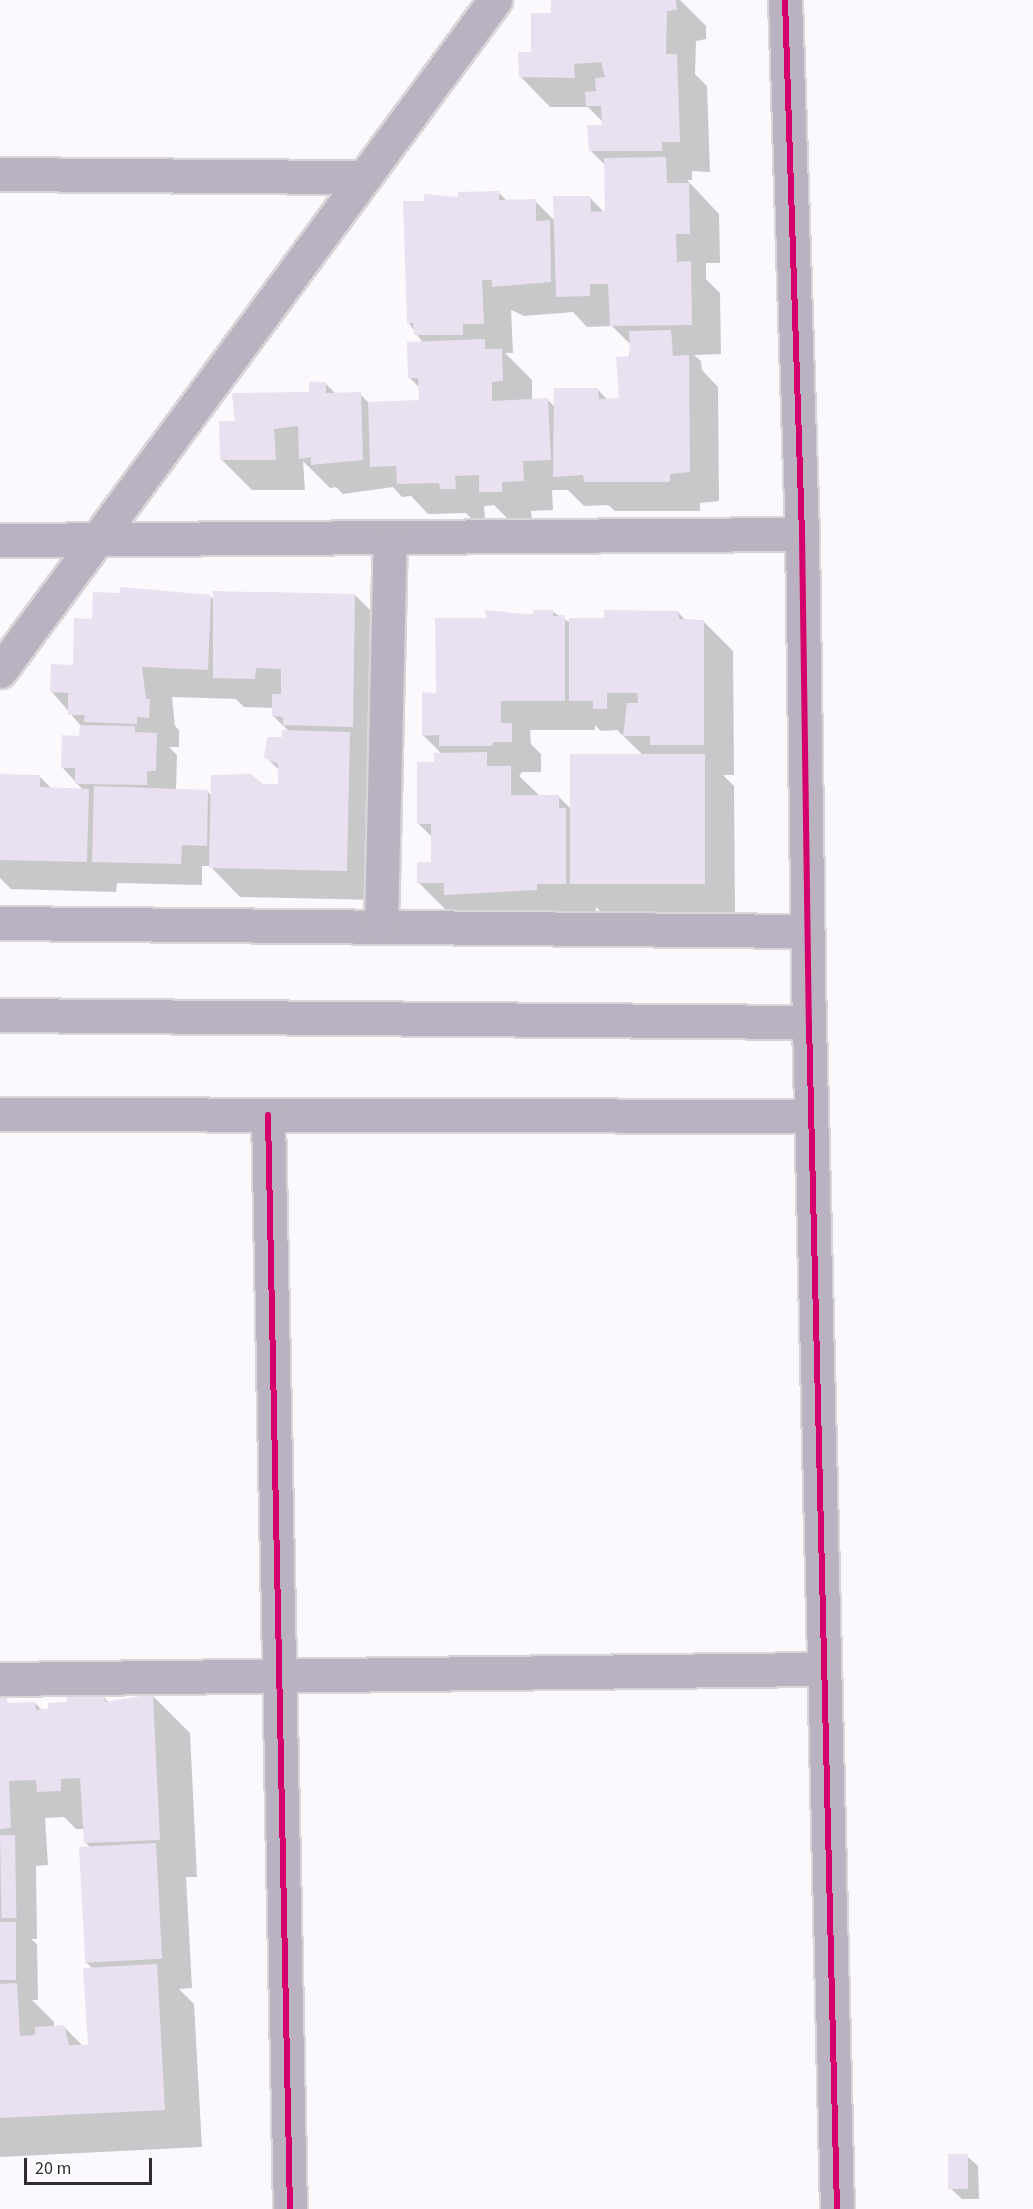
<!DOCTYPE html>
<html>
<head>
<meta charset="utf-8">
<style>
  body { margin:0 }
  #map { position:relative; width:1033px; height:2209px; overflow:hidden; background:#fbf9fd; font-family:"Source Sans 3",sans-serif }
  div>[style] { position:absolute }
  .shadow>* { inset:0; background:#0003 }
  .building>* { inset:0; background:#e9e0f0; transform-origin:0 0 }
  .roads { filter:drop-shadow(2px 0 #d7d5d8) drop-shadow(-2px 0 #d7d5d8) drop-shadow(0 2px #d7d5d8) drop-shadow(0 -2px #d7d5d8) }
  .street>* { height:33px; margin:-16.5px; padding:0 16.5px; transform-origin:16.5px; border-radius:16.5px; background:#bab2c0 }
  .cycleway>* { height:6px; margin:-3px; padding:0 3px; transform-origin:3px; border-radius:3px; background:#d6006c }
  span { translate:-50% -50%; white-space:nowrap; text-align:center; line-height:1.15; -webkit-text-stroke:5px #fff; paint-order:stroke }
  .scale { position:absolute; left:24px; top:2158px; width:128px; height:27px; box-sizing:border-box; border:3px solid #312b35; border-top:0; padding-left:8px; font-size:18px; line-height:21px; white-space:nowrap; color:#312b35; -webkit-text-stroke:4px #fff; paint-order:stroke }
</style>
</head>
<body>
<div id="map">
  <div class="shadow">
    <i style="clip-path:polygon(evenodd,552px 0,680px 0,706px 26px,706px 39px,696px 41px,695px 74px,707px 86px,710px 172px,692px 171px,692px 180px,687px 180px,719px 214px,720px 263px,706px 263px,706px 279px,720px 293px,721px 354px,694px 355px,701px 361px,702px 370px,718px 387px,719px 501px,700px 503px,700px 511px,615px 511px,608px 505px,584px 506px,568px 490px,552px 490px,553px 510px,531px 511px,532px 521px,511px 522px,494px 505px,484px 506px,485px 518px,471px 518px,466px 513px,428px 514px,411px 496px,402px 497px,393px 487px,343px 494px,336px 487px,330px 488px,303px 461px,305px 490px,252px 490px,222px 460px,236px 422px,311px 394px,325px 383px,336px 394px,360px 394px,369px 403px,421px 402px,420px 388px,410px 378px,423px 343px,408px 322px,460px 199px,499px 193px,507px 201px,535px 201px,555px 221px,589px 197px,607px 215px,606px 166px,590px 150px,603px 122px,588px 107px,550px 107px,520px 76px,552px 15px,552px 0,511px 310px,524px 316px,573px 312px,587px 327px,612px 326px,631px 345px,621px 400px,608px 400px,597px 389px,555px 407px,548px 400px,532px 400px,532px 380px,505px 353px,513px 353px,511px 310px)"></i>
    <i style="clip-path:polygon(evenodd,355px 595px,385px 625px,377px 900px,240px 897px,210px 866px,202px 866px,202px 885px,117px 883px,116px 892px,11px 889px,0 878px,0 776px,40px 777px,52px 789px,83px 790px,62px 767px,80px 738px,81px 726px,52px 692px,74px 667px,93px 621px,210px 596px,215px 601px,355px 595px,172px 697px,236px 699px,244px 707px,273px 708px,273px 716px,290px 732px,266px 757px,280px 771px,280px 785px,212px 796px,207px 791px,176px 790px,177px 755px,169px 747px,179px 747px,179px 730px,175px 726px,172px 697px)"></i>
    <i style="clip-path:polygon(evenodd,553px 612px,571px 623px,678px 612px,686px 621px,703px 621px,733px 651px,734px 775px,723px 775px,734px 786px,735px 913px,602px 913px,596px 907px,596px 913px,449px 913px,419px 883px,432px 864px,432px 837px,418px 823px,435px 764px,442px 754px,423px 735px,437px 694px,487px 620px,553px 612px,595px 725px,601px 731px,617px 730px,644px 756px,572px 810px,558px 796px,540px 796px,519px 776px,522px 772px,541px 772px,541px 754px,531px 744px,530px 730px,595px 730px,595px 725px)"></i>
    <i style="clip-path:polygon(evenodd,82px 1693px,87px 1698px,104px 1697px,109px 1703px,153px 1696px,190px 1733px,197px 1877px,186px 1877px,192px 1988px,179px 1989px,194px 2004px,202px 2147px,0 2157px,0 1699px,12px 1704px,35px 1703px,43px 1711px,69px 1703px,82px 1693px,64px 1817px,76px 1829px,84px 1829px,85px 1842px,91px 1848px,86px 1962px,93px 1969px,89px 2046px,83px 2046px,64px 2027px,54px 2027px,54px 2022px,32px 2000px,38px 2000px,37px 1944px,31px 1939px,37px 1939px,36px 1866px,48px 1865px,45px 1818px,64px 1817px)"></i>
    <i style="clip-path:polygon(967px 2156px,978px 2166px,979px 2199px,962px 2199px,951px 2189px)"></i>
  </div>
  <div class="building">
    <i style="clip-path:polygon(551px 0,676px 0,677px 10px,667px 11px,666px 54px,677px 54px,680px 142px,662px 142px,662px 151px,589px 151px,587px 125px,602px 125px,601px 106px,586px 106px,585px 92px,596px 91px,595px 78px,605px 77px,601px 62px,574px 64px,575px 78px,519px 77px,518px 52px,531px 52px,531px 13px,551px 13px)"></i>
    <i style="clip-path:polygon(666px 157px,667px 183px,689px 183px,690px 234px,676px 234px,677px 262px,691px 261px,692px 325px,610px 326px,608px 284px,590px 284px,590px 296px,556px 297px,553px 196px,590px 196px,591px 212px,605px 211px,604px 158px)"></i>
    <i style="clip-path:polygon(499px 191px,499px 200px,536px 199px,536px 221px,550px 220px,551px 282px,492px 287px,492px 280px,482px 280px,484px 324px,463px 324px,463px 335px,414px 335px,413px 323px,407px 323px,403px 201px,424px 201px,424px 194px,458px 197px,458px 192px)"></i>
    <i style="clip-path:polygon(671px 330px,673px 356px,689px 355px,690px 472px,670px 474px,670px 482px,584px 482px,583px 475px,553px 477px,554px 388px,598px 388px,599px 399px,619px 398px,616px 357px,630px 356px,629px 331px)"></i>
    <i style="clip-path:polygon(485px 339px,485px 349px,502px 349px,503px 381px,492px 382px,492px 401px,548px 398px,551px 460px,523px 461px,524px 481px,502px 482px,502px 492px,479px 492px,479px 475px,455px 476px,456px 489px,440px 489px,439px 483px,397px 484px,396px 466px,370px 467px,368px 402px,419px 400px,418px 378px,408px 378px,407px 342px)"></i>
    <i style="clip-path:polygon(309px 382px,326px 382px,326px 393px,361px 392px,363px 460px,311px 465px,311px 457px,299px 459px,298px 426px,274px 429px,276px 460px,220px 460px,219px 421px,235px 421px,232px 393px,309px 392px)"></i>
    <i style="clip-path:polygon(120px 587px,211px 595px,208px 670px,142px 667px,146px 699px,150px 699px,149px 718px,137px 717px,137px 724px,84px 722px,85px 715px,68px 715px,68px 693px,50px 692px,51px 664px,73px 665px,74px 618px,92px 619px,93px 592px,120px 593px)"></i>
    <i style="clip-path:polygon(213px 591px,355px 594px,353px 727px,283px 725px,283px 717px,272px 716px,272px 694px,281px 694px,281px 669px,256px 668px,255px 679px,213px 678px)"></i>
    <i style="clip-path:polygon(485px 610px,533px 615px,533px 610px,553px 610px,553px 616px,565px 615px,565px 701px,501px 701px,501px 723px,512px 723px,512px 742px,493px 742px,492px 746px,439px 746px,439px 735px,422px 736px,422px 692px,436px 693px,435px 618px,486px 618px)"></i>
    <i style="clip-path:polygon(604px 610px,678px 611px,679px 619px,704px 620px,704px 745px,650px 745px,650px 736px,623px 736px,627px 703px,638px 703px,637px 693px,607px 693px,607px 709px,593px 709px,593px 701px,569px 701px,569px 618px,604px 618px)"></i>
    <i style="clip-path:polygon(80px 725px,135px 726px,135px 732px,157px 733px,156px 771px,147px 771px,147px 785px,75px 784px,75px 768px,61px 768px,62px 735px,79px 736px)"></i>
    <i style="clip-path:polygon(282px 730px,350px 732px,347px 871px,209px 868px,211px 775px,251px 774px,263px 784px,278px 784px,278px 764px,264px 758px,267px 737px,282px 737px)"></i>
    <i style="clip-path:polygon(487px 752px,487px 766px,511px 766px,511px 795px,559px 795px,559px 808px,566px 808px,566px 884px,537px 884px,537px 890px,444px 895px,444px 883px,417px 883px,417px 862px,431px 862px,431px 824px,417px 824px,417px 762px,434px 762px,434px 753px)"></i>
    <i style="left:570px;top:754px;width:135px;height:130px"></i>
    <i style="clip-path:polygon(0 774px,40px 775px,40px 787px,89px 789px,87px 862px,0 860px)"></i>
    <i style="clip-path:polygon(94px 786px,208px 790px,207px 846px,182px 845px,181px 864px,92px 862px)"></i>
    <i style="clip-path:polygon(67px 1692px,82px 1692px,82px 1697px,104px 1696px,105px 1702px,153px 1694px,160px 1840px,84px 1843px,80px 1778px,61px 1779px,61px 1791px,37px 1792px,36px 1780px,9px 1781px,11px 1828px,0 1829px,0 1697px,7px 1697px,7px 1703px,35px 1702px,36px 1710px,48px 1709px,48px 1703px,67px 1702px)"></i>
    <i style="left:15px;top:1835px;width:83px;height:15px;rotate:89deg"></i>
    <i style="left:156px;top:1843px;width:116px;height:77px;rotate:87deg"></i>
    <i style="left:0;top:1922px;width:16px;height:58px"></i>
    <i style="clip-path:polygon(157px 1964px,165px 2110px,0 2118px,0 1984px,17px 1983px,20px 2036px,35px 2035px,35px 2027px,64px 2025px,69px 2045px,88px 2045px,83px 1968px)"></i>
    <i style="left:948px;top:2154px;width:20px;height:35px"></i>
  </div>
  <div class="roads">
    <div class="street">
      <i style="left:785px;top:0;width:534px;rotate:88.18deg"></i>
      <i style="left:802px;top:534px;width:488px;rotate:89.2deg"></i>
      <i style="left:809px;top:1022px;width:1187px;rotate:88.65deg"></i>
      <i style="left:0;top:174px;width:364px;rotate:0.5deg"></i>
      <i style="left:0;top:540px;width:802px;rotate:-0.43deg"></i>
      <i style="left:0;top:671px;width:834px;rotate:-53.58deg"></i>
      <i style="left:0;top:923px;width:807px;rotate:0.57deg"></i>
      <i style="left:381px;top:927px;width:387px;rotate:-88.7deg"></i>
      <i style="left:0;top:1015px;width:809px;rotate:0.5deg"></i>
      <i style="left:0;top:1114px;width:811px;rotate:0.14deg"></i>
      <i style="left:268px;top:1115px;width:1094px;rotate:88.85deg"></i>
      <i style="left:0;top:1679px;width:824px;rotate:-0.7deg"></i>
    </div>
  </div>
  <div class="cycleway">
    <i style="left:785px;top:0;width:534px;rotate:88.18deg"></i>
    <i style="left:802px;top:534px;width:488px;rotate:89.2deg"></i>
    <i style="left:809px;top:1022px;width:1187px;rotate:88.65deg"></i>
    <i style="left:268px;top:1115px;width:1094px;rotate:88.85deg"></i>
  </div>
  <div class="scale">20 m</div>
</div>
</body>
</html>
